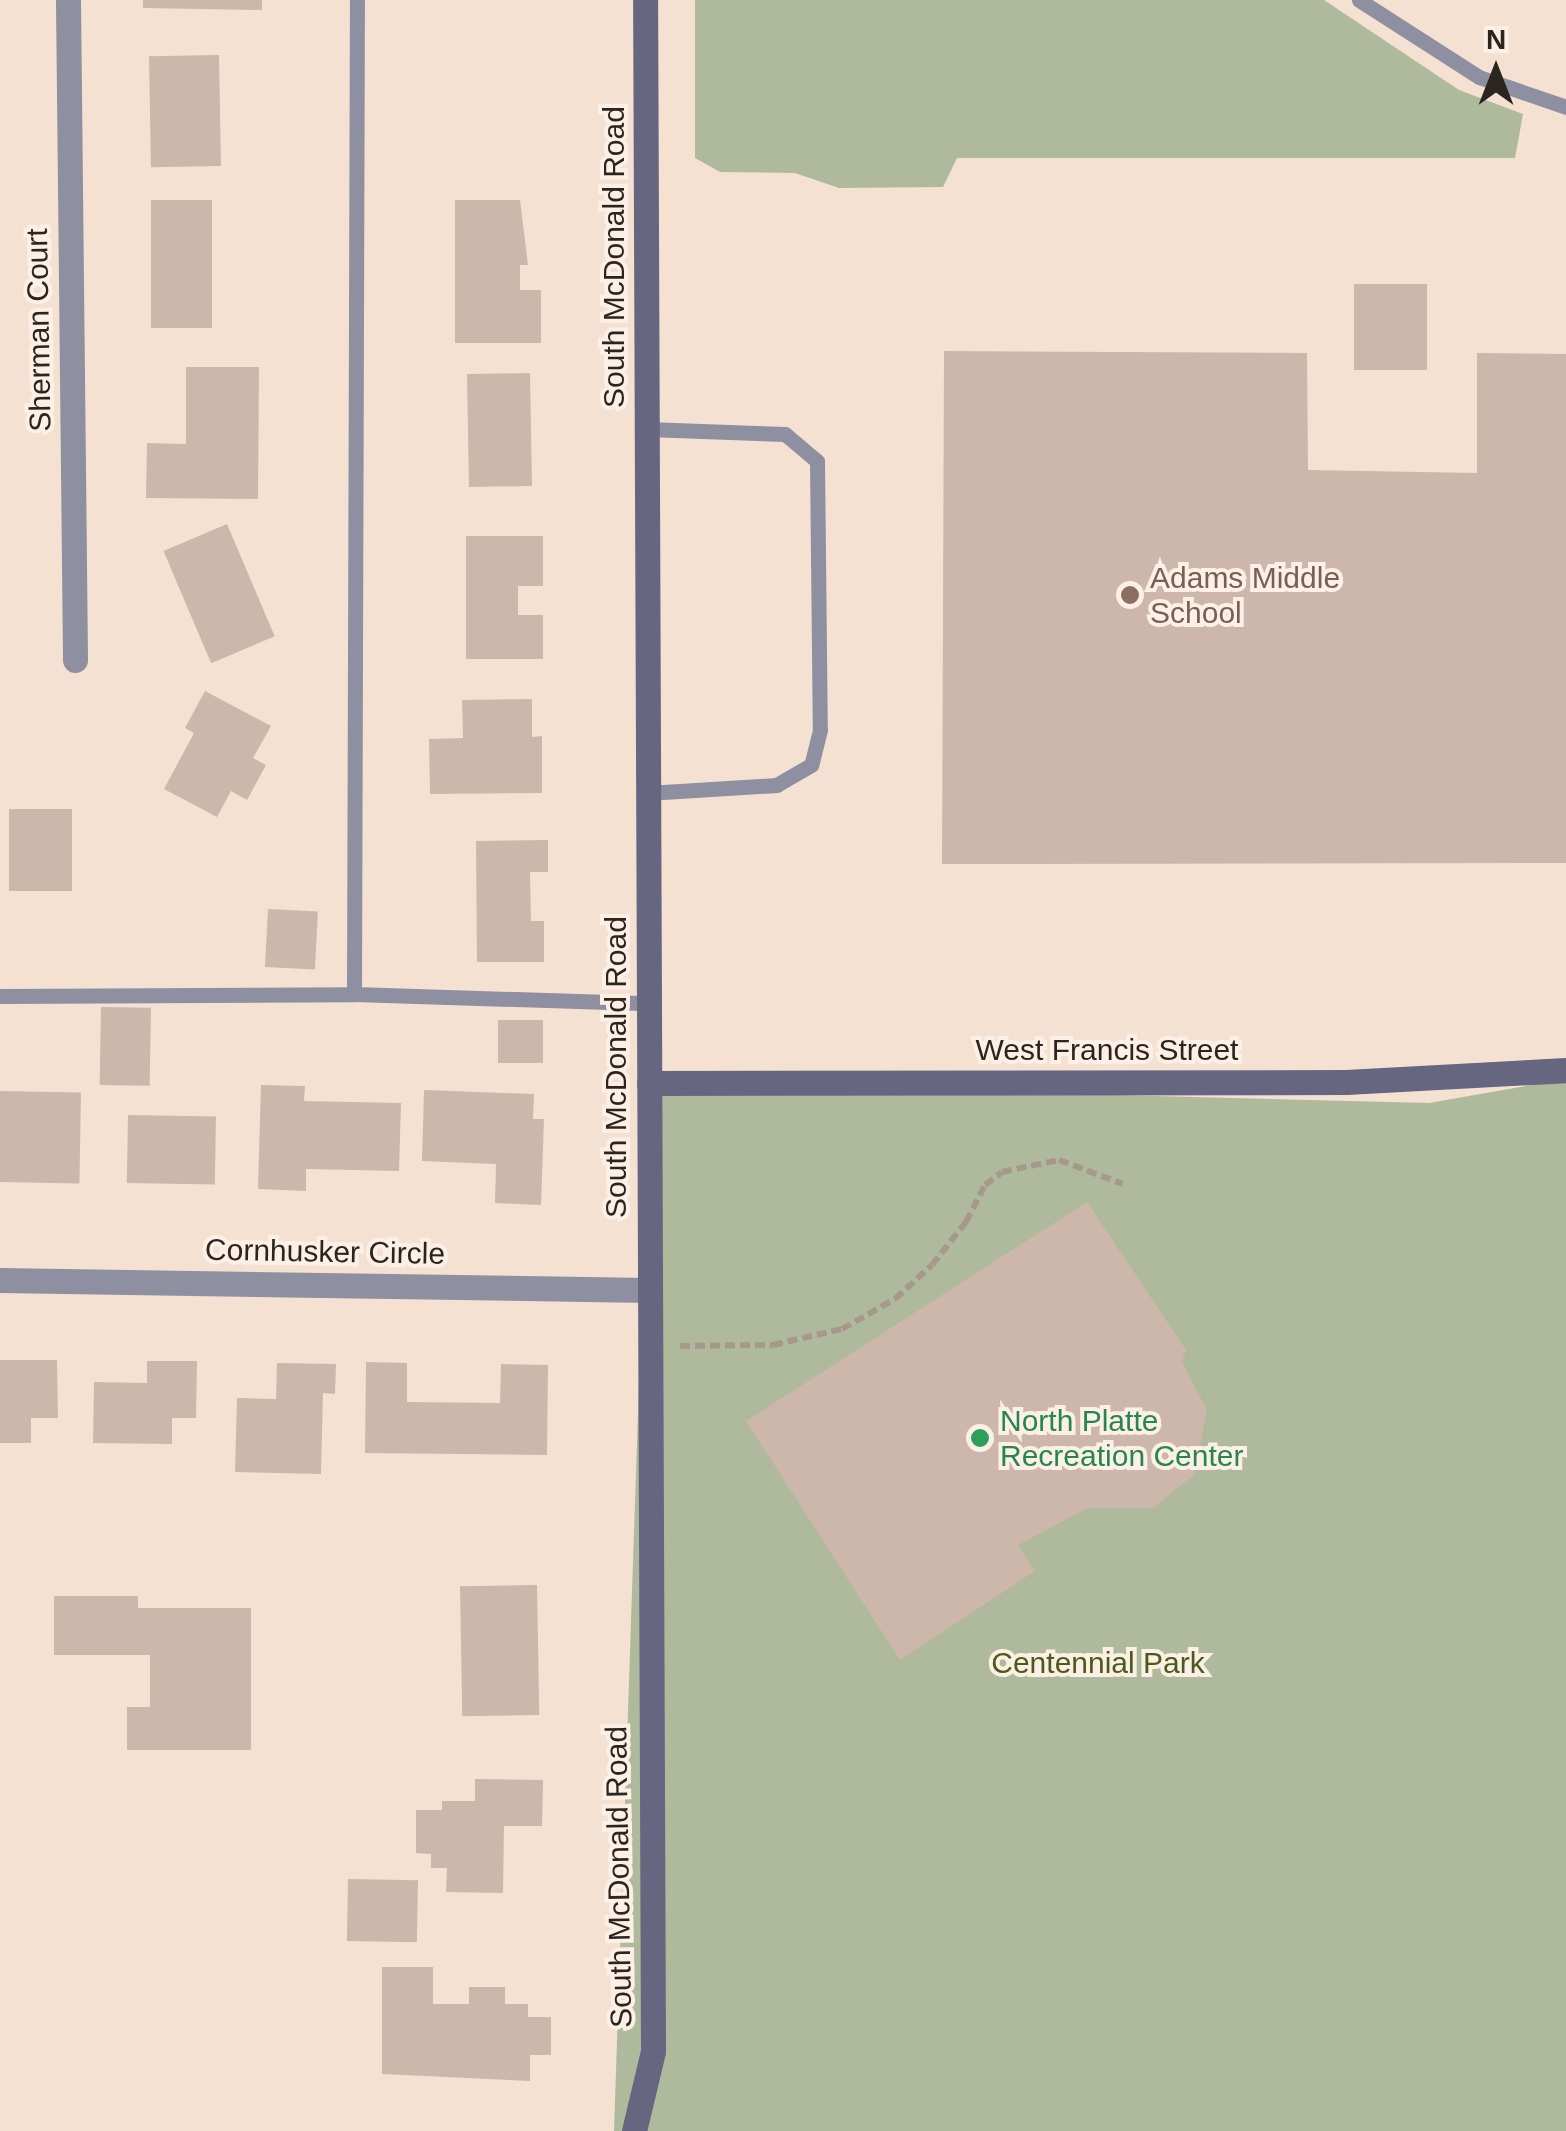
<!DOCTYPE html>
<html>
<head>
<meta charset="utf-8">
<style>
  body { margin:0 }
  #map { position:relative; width:1566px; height:2131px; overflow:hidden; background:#f5e1d1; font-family:Arial,sans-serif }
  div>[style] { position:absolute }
  .green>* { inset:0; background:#afb99b }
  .building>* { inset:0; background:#ccb7aa; transform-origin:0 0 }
  .path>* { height:6px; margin-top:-3px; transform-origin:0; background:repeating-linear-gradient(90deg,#a7988c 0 10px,transparent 0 15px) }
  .lane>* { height:15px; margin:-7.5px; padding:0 7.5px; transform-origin:7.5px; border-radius:7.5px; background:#8e8fa1 }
  .street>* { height:25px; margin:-12.5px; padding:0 12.5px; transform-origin:12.5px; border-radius:12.5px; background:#8e8fa1 }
  .secondary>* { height:25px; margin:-12.5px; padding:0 12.5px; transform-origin:12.5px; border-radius:12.5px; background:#666680 }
  .dots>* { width:28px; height:28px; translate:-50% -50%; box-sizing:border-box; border:5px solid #fcf0e6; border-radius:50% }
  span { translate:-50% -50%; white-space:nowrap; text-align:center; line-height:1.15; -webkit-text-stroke:8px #fcf0e6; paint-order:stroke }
  .street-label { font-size:30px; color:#2c251f }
  .education-label { font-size:30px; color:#785e54 }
  .left { translate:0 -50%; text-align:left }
  .leisure-label { font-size:30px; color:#27864d }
  .park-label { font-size:30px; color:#4a5b1a }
  .north { position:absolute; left:1446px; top:20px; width:100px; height:100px; -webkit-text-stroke:8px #fcf0e6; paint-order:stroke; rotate:0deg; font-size:28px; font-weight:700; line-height:40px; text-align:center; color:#2c251f }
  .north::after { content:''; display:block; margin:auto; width:35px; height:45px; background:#2c251f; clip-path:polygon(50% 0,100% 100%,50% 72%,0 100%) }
</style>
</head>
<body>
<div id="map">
  <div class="green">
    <i style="clip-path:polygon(695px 0,1324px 0,1459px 90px,1523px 114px,1515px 158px,957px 158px,943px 187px,839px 188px,795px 173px,720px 172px,695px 158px)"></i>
    <i style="clip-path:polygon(1566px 1079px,1566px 2131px,614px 2131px,649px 1083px,1429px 1103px)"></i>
  </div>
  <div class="building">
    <i style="clip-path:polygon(143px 0,262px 0,262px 10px,143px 8px)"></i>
    <i style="left:219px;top:55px;width:111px;height:70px;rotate:89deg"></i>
    <i style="left:151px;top:200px;width:61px;height:128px"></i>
    <i style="clip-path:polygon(455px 200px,520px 200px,528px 265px,520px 265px,520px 290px,541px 290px,541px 343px,455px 343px)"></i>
    <i style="left:1354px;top:284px;width:73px;height:86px"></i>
    <i style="clip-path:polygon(944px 351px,1307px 353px,1308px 470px,1477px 473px,1477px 353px,1566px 354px,1566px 863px,942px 864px)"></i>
    <i style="clip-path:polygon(186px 367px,259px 367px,258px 499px,146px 498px,147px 443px,186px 444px)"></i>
    <i style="left:530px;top:373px;width:113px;height:63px;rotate:89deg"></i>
    <i style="left:227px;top:524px;width:122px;height:69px;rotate:67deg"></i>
    <i style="clip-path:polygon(466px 536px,543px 536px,543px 586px,518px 586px,518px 615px,543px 615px,543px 659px,466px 659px)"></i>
    <i style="clip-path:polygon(205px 691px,271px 726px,253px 758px,266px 765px,247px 800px,231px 791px,217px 817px,164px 789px,194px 733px,185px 728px)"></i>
    <i style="clip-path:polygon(532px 699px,532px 737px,542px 736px,542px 793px,430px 794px,429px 739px,463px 738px,462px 700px)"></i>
    <i style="left:9px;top:809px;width:63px;height:82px"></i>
    <i style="clip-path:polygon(548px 840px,548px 872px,530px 872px,531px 921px,544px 921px,544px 962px,477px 962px,476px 841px)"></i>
    <i style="left:268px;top:909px;width:50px;height:58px;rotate:3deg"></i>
    <i style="left:101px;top:1007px;width:50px;height:78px;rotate:1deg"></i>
    <i style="left:498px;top:1020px;width:45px;height:43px"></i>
    <i style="clip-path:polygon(261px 1085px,305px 1086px,304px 1101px,401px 1103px,399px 1171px,306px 1169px,306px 1191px,258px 1189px)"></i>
    <i style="clip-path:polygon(424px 1090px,534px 1094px,533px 1119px,544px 1119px,541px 1205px,495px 1203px,496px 1164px,422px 1161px)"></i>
    <i style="left:0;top:1091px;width:81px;height:91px;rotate:1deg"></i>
    <i style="left:128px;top:1115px;width:88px;height:68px;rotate:1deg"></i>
    <i style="clip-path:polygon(1087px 1202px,1186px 1350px,1182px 1362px,1207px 1410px,1195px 1474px,1153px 1508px,1088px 1508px,1018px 1545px,1035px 1571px,900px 1660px,746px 1421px)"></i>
    <i style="clip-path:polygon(0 1360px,57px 1360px,58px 1418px,31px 1418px,31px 1443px,0 1443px)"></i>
    <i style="clip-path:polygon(147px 1361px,197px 1361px,196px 1418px,172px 1418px,172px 1444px,93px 1443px,94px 1382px,147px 1383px)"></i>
    <i style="clip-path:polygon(366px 1362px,407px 1363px,407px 1402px,500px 1403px,501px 1364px,548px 1365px,547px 1455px,365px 1453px)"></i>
    <i style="clip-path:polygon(277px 1363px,336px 1364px,335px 1394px,323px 1393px,321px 1474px,235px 1472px,237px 1398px,276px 1399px)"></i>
    <i style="left:537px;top:1585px;width:130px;height:77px;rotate:89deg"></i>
    <i style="clip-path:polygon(54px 1596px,138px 1596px,138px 1608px,251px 1608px,251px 1750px,127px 1750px,127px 1707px,150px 1707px,150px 1655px,54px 1655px)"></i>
    <i style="clip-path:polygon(475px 1779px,543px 1780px,542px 1826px,504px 1826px,503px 1893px,446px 1892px,447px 1868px,431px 1868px,431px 1854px,416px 1853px,416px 1810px,442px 1810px,442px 1801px,475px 1801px)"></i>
    <i style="left:348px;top:1879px;width:70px;height:62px;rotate:1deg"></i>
    <i style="clip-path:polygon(382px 1967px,433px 1967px,433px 2004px,469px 2004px,469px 1987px,505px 1987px,505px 2004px,528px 2004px,528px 2017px,551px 2017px,551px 2055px,530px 2055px,530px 2081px,382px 2074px)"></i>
  </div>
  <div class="path">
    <i style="left:680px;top:1346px;width:93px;rotate:-0.6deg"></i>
    <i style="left:773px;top:1345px;width:71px;rotate:-13.1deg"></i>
    <i style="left:842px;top:1329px;width:61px;rotate:-29.5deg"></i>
    <i style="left:895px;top:1299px;width:50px;rotate:-42.6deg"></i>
    <i style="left:932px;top:1265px;width:55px;rotate:-51.7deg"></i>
    <i style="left:966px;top:1222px;width:42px;rotate:-62.8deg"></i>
    <i style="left:985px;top:1185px;width:21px;rotate:-37deg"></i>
    <i style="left:1002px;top:1172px;width:58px;rotate:-11.9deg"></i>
    <i style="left:1059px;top:1160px;width:68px;rotate:20.6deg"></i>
  </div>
  <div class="lane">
    <i style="left:1359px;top:0;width:143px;rotate:32.7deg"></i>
    <i style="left:1479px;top:77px;width:92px;rotate:19deg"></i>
    <i style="left:647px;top:429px;width:138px;rotate:2.1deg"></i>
    <i style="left:785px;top:434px;width:42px;rotate:40.2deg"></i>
    <i style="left:817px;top:461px;width:269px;rotate:89.4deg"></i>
    <i style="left:820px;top:730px;width:36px;rotate:104deg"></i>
    <i style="left:811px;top:765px;width:39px;rotate:150deg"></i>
    <i style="left:777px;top:785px;width:130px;rotate:176.5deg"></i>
    <i style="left:354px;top:994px;width:994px;rotate:-89.83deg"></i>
    <i style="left:0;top:996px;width:354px;rotate:-0.3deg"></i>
    <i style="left:354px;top:994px;width:294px;rotate:1.8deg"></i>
  </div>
  <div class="street">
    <i style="left:68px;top:0;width:660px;rotate:89.39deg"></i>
    <i style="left:0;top:1280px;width:649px;rotate:0.88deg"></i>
  </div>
  <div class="secondary">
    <i style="left:649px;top:1083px;width:697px;rotate:-0.08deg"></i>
    <i style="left:1346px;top:1082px;width:220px;rotate:-3.1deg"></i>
    <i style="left:634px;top:2131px;width:82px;rotate:-76.6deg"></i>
    <i style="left:653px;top:2051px;width:2051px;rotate:-90.22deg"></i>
  </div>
  <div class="dots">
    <i style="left:1130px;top:595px;background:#8d6e63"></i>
    <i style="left:980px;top:1438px;background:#2e9e5b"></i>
  </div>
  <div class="street-label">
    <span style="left:614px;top:257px;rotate:-90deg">South McDonald Road</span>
    <span style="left:39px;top:330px;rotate:-91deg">Sherman Court</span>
    <span style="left:1107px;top:1050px">West Francis Street</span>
    <span style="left:616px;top:1067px;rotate:-90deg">South McDonald Road</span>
    <span style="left:325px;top:1252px;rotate:1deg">Cornhusker Circle</span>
    <span style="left:619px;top:1877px;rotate:-91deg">South McDonald Road</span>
  </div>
  <div class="education-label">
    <span class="left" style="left:1150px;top:595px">Adams Middle<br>School</span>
  </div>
  <div class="leisure-label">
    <span class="left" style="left:1000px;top:1438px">North Platte<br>Recreation Center</span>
  </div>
  <div class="park-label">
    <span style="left:1098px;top:1663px">Centennial Park</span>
  </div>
  <div class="north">N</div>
</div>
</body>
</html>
